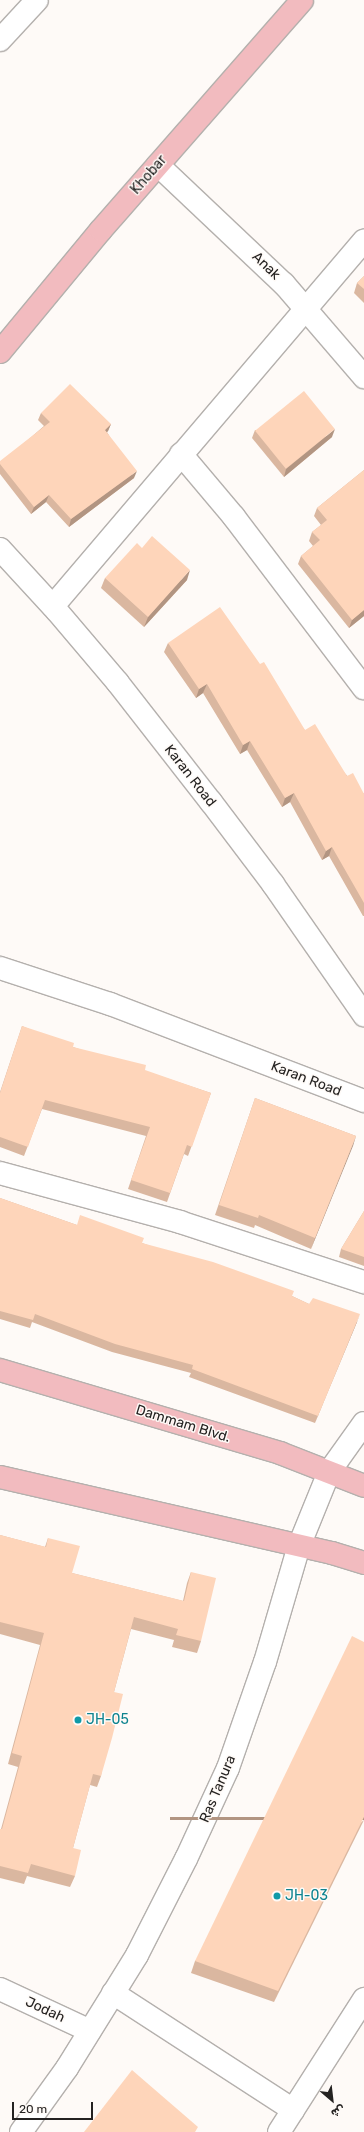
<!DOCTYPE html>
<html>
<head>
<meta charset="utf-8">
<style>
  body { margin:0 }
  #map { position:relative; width:364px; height:2132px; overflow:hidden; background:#fefaf7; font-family:Rubik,Vazirmatn,sans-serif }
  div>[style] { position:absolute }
  .roads { filter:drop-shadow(1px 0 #b4b0ad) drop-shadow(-1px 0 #b4b0ad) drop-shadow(0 1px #b4b0ad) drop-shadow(0 -1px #b4b0ad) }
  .minor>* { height:22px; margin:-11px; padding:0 11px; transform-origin:11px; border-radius:11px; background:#fff }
  .major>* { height:22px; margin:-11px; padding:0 11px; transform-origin:11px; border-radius:11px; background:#f2bbbf }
  .wall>* { inset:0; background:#dab7a0 }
  .shaded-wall>* { inset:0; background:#b29582; transform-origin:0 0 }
  .building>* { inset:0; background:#fed5ba; transform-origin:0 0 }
  .dots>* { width:11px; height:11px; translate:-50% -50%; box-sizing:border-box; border:2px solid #fefaf7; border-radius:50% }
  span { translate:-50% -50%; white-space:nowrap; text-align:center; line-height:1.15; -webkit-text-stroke:3px #fefaf7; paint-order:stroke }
  .street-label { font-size:14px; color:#242221 }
  .culture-label { font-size:14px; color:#0d838f }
  .left { translate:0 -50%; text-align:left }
  .north { position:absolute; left:312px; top:2080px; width:40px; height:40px; -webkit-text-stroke:3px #fefaf7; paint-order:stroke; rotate:152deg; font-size:11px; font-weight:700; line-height:16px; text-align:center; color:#242221 }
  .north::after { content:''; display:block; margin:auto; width:14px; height:18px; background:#242221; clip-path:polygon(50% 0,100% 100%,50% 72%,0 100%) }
  .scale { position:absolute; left:12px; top:2102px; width:81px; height:18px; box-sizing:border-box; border:2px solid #242221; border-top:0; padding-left:5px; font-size:12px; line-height:14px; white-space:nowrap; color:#242221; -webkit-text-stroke:3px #fefaf7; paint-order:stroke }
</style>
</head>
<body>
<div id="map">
  <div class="roads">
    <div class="minor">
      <i style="left:0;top:40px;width:54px;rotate:-47.2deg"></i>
      <i style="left:158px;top:165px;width:173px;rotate:43.4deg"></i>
      <i style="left:284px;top:284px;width:123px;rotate:49.3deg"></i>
      <i style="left:181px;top:454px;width:82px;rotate:49.9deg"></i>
      <i style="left:234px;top:517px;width:215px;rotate:52.8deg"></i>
      <i style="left:0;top:549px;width:84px;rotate:47.4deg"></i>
      <i style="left:57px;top:611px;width:94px;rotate:49.7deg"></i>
      <i style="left:118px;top:683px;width:151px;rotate:52deg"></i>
      <i style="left:211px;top:802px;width:103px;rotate:52.9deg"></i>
      <i style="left:273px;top:884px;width:160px;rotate:55.2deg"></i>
      <i style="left:53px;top:606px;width:480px;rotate:-49.6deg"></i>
      <i style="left:0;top:968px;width:116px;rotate:18.1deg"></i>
      <i style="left:110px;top:1004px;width:272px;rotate:20.9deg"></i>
      <i style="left:0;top:1173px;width:187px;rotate:15.2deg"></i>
      <i style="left:180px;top:1222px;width:194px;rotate:18.1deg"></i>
      <i style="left:0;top:1989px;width:99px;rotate:25deg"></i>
      <i style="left:113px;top:1993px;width:215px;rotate:33deg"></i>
      <i style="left:21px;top:2132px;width:79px;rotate:-54.3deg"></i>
      <i style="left:67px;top:2068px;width:133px;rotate:-58.2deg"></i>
      <i style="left:137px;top:1955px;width:108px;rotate:-63deg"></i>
      <i style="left:186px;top:1859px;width:100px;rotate:-65.2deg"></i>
      <i style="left:228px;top:1768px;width:112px;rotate:-70.8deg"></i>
      <i style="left:265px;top:1662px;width:121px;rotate:-73.7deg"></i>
      <i style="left:299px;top:1546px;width:80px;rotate:-67.9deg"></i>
      <i style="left:329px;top:1472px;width:60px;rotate:-54.5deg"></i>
      <i style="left:279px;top:2132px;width:158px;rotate:-57.4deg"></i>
    </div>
    <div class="major">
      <i style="left:0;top:352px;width:158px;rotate:-50.4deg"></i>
      <i style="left:101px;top:230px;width:305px;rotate:-48.8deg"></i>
      <i style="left:0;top:1370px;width:292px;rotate:16.5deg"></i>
      <i style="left:280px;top:1453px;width:90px;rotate:21.4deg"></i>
      <i style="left:0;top:1477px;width:341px;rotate:12.9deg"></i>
      <i style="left:332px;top:1553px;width:34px;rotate:17deg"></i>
    </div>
  </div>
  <div class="wall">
    <i style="clip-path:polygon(364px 276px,364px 303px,354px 293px,357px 283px)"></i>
    <i style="clip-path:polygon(41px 413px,111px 424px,108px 431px,107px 432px,134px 478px,69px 527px,46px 502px,31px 514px,0 474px,0 464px,44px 426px,38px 420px)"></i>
    <i style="clip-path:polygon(255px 430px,332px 437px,284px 477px,252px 438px)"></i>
    <i style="clip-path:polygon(364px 470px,364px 616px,349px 628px,298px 564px,301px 556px,313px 546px,309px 541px,312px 532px,321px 525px,314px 516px,317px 508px)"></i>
    <i style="clip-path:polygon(105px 578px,187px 580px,144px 627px,101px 588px)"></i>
    <i style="clip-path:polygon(168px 643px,305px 730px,364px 794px,364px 916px,363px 916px,329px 856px,322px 860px,290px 802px,282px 807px,247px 750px,240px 754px,203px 693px,196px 698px,164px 652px)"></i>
    <i style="clip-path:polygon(22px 1026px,73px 1047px,211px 1093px,188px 1156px,184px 1154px,167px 1202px,128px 1189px,146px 1136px,42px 1109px,24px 1156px,0 1147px,0 1092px)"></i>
    <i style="clip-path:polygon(255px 1098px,356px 1136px,311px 1249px,255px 1225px,254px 1228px,215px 1215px)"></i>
    <i style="clip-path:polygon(0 1198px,77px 1225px,142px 1243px,292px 1296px,309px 1304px,357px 1322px,315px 1423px,189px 1377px,191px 1373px,112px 1352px,32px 1322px,30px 1328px,0 1319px)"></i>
    <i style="clip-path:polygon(364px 1211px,364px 1266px,339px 1257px,341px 1249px)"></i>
    <i style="clip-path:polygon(0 1535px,45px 1547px,48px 1538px,72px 1573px,183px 1601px,187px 1583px,191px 1572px,201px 1641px,197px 1653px,172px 1647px,174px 1640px,131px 1629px,114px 1692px,101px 1776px,97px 1787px,90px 1785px,73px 1848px,75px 1876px,70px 1887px,27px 1876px,24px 1884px,0 1878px,0 1829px,1px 1829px,18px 1767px,8px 1764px,40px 1645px,0 1634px)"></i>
    <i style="clip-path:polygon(364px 1820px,274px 2002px,191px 1973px,195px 1961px)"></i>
  </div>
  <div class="shaded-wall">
    <i style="clip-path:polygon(111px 424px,108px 431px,102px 437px,105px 430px)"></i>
    <i style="clip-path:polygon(335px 429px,332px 437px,284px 477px,286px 469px)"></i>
    <i style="clip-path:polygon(137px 471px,134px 478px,69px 527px,71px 519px)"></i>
    <i style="clip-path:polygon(49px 495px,46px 502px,31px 514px,34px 507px)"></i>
    <i style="clip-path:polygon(190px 570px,187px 580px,144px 627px,148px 617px)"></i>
    <i style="clip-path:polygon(364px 610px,364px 616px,349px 628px,352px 620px)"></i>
    <i style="clip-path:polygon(207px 684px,203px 693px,196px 698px,199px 689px)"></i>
    <i style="clip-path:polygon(250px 741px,247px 750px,240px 754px,243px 745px)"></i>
    <i style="clip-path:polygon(294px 793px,290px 802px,282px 807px,285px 798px)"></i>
    <i style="clip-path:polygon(332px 847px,329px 856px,322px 860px,326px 851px)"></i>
    <i style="clip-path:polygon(356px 1136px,353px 1146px,311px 1249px,315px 1238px)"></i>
    <i style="clip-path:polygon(360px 1314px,357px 1322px,315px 1423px,318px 1416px)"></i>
    <i style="left:364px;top:1817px;width:3px;height:194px;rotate:90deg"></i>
  </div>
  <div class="building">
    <i style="clip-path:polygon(364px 276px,364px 289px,357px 283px)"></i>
    <i style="clip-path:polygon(70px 384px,111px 424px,105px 430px,137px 471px,71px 519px,49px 495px,34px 507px,0 464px,0 461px,50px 422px,41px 413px)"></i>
    <i style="left:304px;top:391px;width:49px;height:63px;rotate:51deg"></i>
    <i style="clip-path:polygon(364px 470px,364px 610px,352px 620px,301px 556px,320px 540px,312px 532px,327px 520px,317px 508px)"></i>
    <i style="clip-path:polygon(152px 536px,190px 570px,148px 617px,105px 578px,137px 543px,142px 548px)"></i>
    <i style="clip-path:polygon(220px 607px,260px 664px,264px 662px,305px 730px,315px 724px,347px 776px,353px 773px,364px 794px,364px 903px,332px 847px,326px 851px,294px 793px,285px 798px,250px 741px,243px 745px,207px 684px,199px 689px,168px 643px)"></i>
    <i style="clip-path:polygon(22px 1026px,74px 1043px,73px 1047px,146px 1065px,145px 1070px,211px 1093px,192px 1147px,187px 1145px,170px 1193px,131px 1180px,150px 1127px,45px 1100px,28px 1147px,0 1137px,0 1093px)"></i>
    <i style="clip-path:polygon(255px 1098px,356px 1136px,315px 1238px,259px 1215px,258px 1218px,219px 1205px)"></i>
    <i style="clip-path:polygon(0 1198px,77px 1225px,80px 1215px,144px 1238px,142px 1243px,213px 1262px,294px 1291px,292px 1296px,309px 1304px,313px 1298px,360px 1314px,318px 1416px,192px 1369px,193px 1365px,115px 1344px,35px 1314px,33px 1320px,0 1311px)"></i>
    <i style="clip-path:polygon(364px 1211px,364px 1257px,341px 1249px)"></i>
    <i style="clip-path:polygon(0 1535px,46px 1547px,48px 1538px,80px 1546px,72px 1573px,184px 1601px,191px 1572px,216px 1578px,201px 1641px,176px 1635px,178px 1629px,134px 1617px,114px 1692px,123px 1694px,112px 1738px,101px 1776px,93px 1774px,73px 1848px,81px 1850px,75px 1876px,31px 1864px,28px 1873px,0 1866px,0 1829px,2px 1829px,22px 1756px,12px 1753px,44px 1633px,0 1622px)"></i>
    <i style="clip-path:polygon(352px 1636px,364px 1642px,364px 1817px,278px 1991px,195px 1961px)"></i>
    <i style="clip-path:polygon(132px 2070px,198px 2127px,195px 2132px,84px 2132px)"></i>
  </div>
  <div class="dots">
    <i style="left:78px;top:1720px;background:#0f9aa8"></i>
    <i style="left:277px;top:1896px;background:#0f9aa8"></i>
  </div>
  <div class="street-label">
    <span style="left:149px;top:175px;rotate:-49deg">Khobar</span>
    <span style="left:266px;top:266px;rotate:44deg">Anak</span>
    <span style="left:190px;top:776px;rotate:52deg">Karan Road</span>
    <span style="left:306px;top:1079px;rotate:21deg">Karan Road</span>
    <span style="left:183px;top:1424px;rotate:17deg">Dammam Blvd.</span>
    <span style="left:218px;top:1789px;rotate:-67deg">Ras Tanura</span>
    <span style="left:45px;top:2010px;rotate:25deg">Jodah</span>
  </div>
  <div class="culture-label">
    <span class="left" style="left:86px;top:1720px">JH-05</span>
    <span class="left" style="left:285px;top:1896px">JH-03</span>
  </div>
  <div class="north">ش</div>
  <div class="scale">20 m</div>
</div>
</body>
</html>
